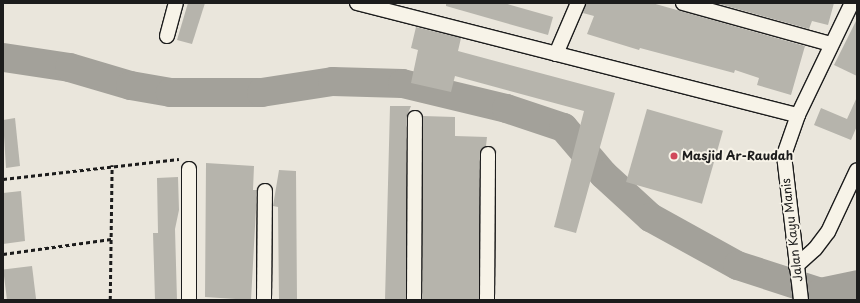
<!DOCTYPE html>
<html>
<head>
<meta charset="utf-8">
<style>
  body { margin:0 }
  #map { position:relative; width:860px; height:303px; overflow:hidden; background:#eae6dc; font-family:"Playpen Sans",sans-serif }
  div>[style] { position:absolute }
  .river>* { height:29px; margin:-14.5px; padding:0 14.5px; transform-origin:14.5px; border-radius:14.5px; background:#a3a19a }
  .building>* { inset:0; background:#b6b4ac; transform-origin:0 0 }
  .path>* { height:2.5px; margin-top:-1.25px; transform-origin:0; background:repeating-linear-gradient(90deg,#1c1c1c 0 4px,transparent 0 7px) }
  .roads { filter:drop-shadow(1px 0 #1c1c1c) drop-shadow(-1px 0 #1c1c1c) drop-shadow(0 1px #1c1c1c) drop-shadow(0 -1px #1c1c1c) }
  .street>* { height:14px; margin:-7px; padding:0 7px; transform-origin:7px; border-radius:7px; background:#f7f3e8 }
  .dots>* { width:11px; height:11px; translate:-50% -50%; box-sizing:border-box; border:2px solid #f7f3e8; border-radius:50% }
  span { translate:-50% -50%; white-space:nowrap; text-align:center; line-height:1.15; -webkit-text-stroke:4px #f7f3e8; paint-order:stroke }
  .poi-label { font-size:12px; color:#1c1c1c; font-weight:700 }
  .left { translate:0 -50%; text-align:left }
  .street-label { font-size:12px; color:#1c1c1c }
  .frame { position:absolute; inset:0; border:4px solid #1c1c1c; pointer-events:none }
</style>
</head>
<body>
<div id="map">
  <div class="river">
    <i style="left:3px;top:57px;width:67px;rotate:8.6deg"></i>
    <i style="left:69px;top:67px;width:64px;rotate:16.4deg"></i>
    <i style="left:130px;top:85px;width:41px;rotate:9.9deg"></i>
    <i style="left:170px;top:92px;width:91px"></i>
    <i style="left:261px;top:92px;width:72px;rotate:-8.8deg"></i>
    <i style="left:332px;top:81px;width:70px;rotate:1.6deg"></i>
    <i style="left:402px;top:83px;width:107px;rotate:13.5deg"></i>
    <i style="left:506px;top:108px;width:60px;rotate:18.4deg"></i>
    <i style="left:563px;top:127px;width:62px;rotate:49.6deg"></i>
    <i style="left:603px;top:174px;width:64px;rotate:42.5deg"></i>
    <i style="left:650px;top:217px;width:99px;rotate:28.9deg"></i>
    <i style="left:737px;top:265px;width:87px;rotate:18deg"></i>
    <i style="left:820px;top:292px;width:38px;rotate:-12deg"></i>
  </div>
  <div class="building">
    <i style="clip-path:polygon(188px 3px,205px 3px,192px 44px,177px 40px)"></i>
    <i style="clip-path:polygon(446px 3px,504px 3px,553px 17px,548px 35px,446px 6px)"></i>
    <i style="clip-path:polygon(586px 3px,652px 3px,805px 46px,791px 95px,757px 85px,759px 78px,735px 70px,734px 73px,640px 48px,639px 50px,587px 34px,594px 16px,583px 13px)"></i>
    <i style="clip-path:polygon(834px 3px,828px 25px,812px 21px,809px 29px,719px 4px)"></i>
    <i style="clip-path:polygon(857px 19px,857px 76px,834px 65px)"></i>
    <i style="clip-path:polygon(416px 27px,461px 38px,458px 51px,615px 93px,576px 233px,554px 227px,584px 111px,455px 76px,451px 92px,411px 83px,418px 50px,411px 48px)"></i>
    <i style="clip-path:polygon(857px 97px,857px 126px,851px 140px,814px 125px,821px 108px,847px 119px)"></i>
    <i style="clip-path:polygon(390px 106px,411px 106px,406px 118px,406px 300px,385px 300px)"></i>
    <i style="left:647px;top:109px;width:79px;height:76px;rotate:16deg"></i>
    <i style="clip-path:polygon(423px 116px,455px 117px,455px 136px,487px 137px,486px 146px,480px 154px,479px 300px,422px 300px)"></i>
    <i style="clip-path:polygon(15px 118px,20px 166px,6px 168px,3px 120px)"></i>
    <i style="clip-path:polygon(206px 163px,254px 166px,253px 190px,257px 190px,251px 300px,205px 297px)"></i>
    <i style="clip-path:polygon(279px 170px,296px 171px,297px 300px,279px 300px,278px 207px,273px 206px)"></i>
    <i style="clip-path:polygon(178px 177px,179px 210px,175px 229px,177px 300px,155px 300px,153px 233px,158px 233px,157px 178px)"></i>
    <i style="clip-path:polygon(21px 191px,25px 241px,3px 244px,3px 193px)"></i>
    <i style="left:32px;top:266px;width:34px;height:29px;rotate:83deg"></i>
  </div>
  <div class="path">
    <i style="left:3px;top:179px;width:177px;rotate:-6.5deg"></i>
    <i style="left:3px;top:254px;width:109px;rotate:-7.9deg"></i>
    <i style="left:110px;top:300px;width:135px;rotate:-89.2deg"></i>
  </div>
  <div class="roads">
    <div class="street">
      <i style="left:357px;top:3px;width:455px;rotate:14.3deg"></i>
      <i style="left:683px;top:3px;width:154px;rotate:15.5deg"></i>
      <i style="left:167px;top:36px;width:34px;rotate:-75deg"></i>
      <i style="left:556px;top:54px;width:56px;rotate:-66.7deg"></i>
      <i style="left:189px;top:169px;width:131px;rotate:90deg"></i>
      <i style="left:796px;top:266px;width:25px;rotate:-42deg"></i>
      <i style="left:815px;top:249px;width:21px;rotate:-53deg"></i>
      <i style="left:828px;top:232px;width:68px;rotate:-64.9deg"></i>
      <i style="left:264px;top:300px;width:109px;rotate:-89.5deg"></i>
      <i style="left:414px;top:300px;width:182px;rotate:-89.7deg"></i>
      <i style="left:487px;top:300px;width:146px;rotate:-89.6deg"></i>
      <i style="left:801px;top:300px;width:146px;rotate:-96.7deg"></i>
      <i style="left:784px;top:155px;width:42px;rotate:-70.7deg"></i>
      <i style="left:798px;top:115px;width:124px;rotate:-64.3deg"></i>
    </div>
  </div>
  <div class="dots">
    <i style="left:674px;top:156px;background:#d1495b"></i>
  </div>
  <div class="poi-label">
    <span class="left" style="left:682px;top:156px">Masjid Ar-Raudah</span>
  </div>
  <div class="street-label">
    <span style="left:792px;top:230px;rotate:-97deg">Jalan Kayu Manis</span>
  </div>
  <div class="frame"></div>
</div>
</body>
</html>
